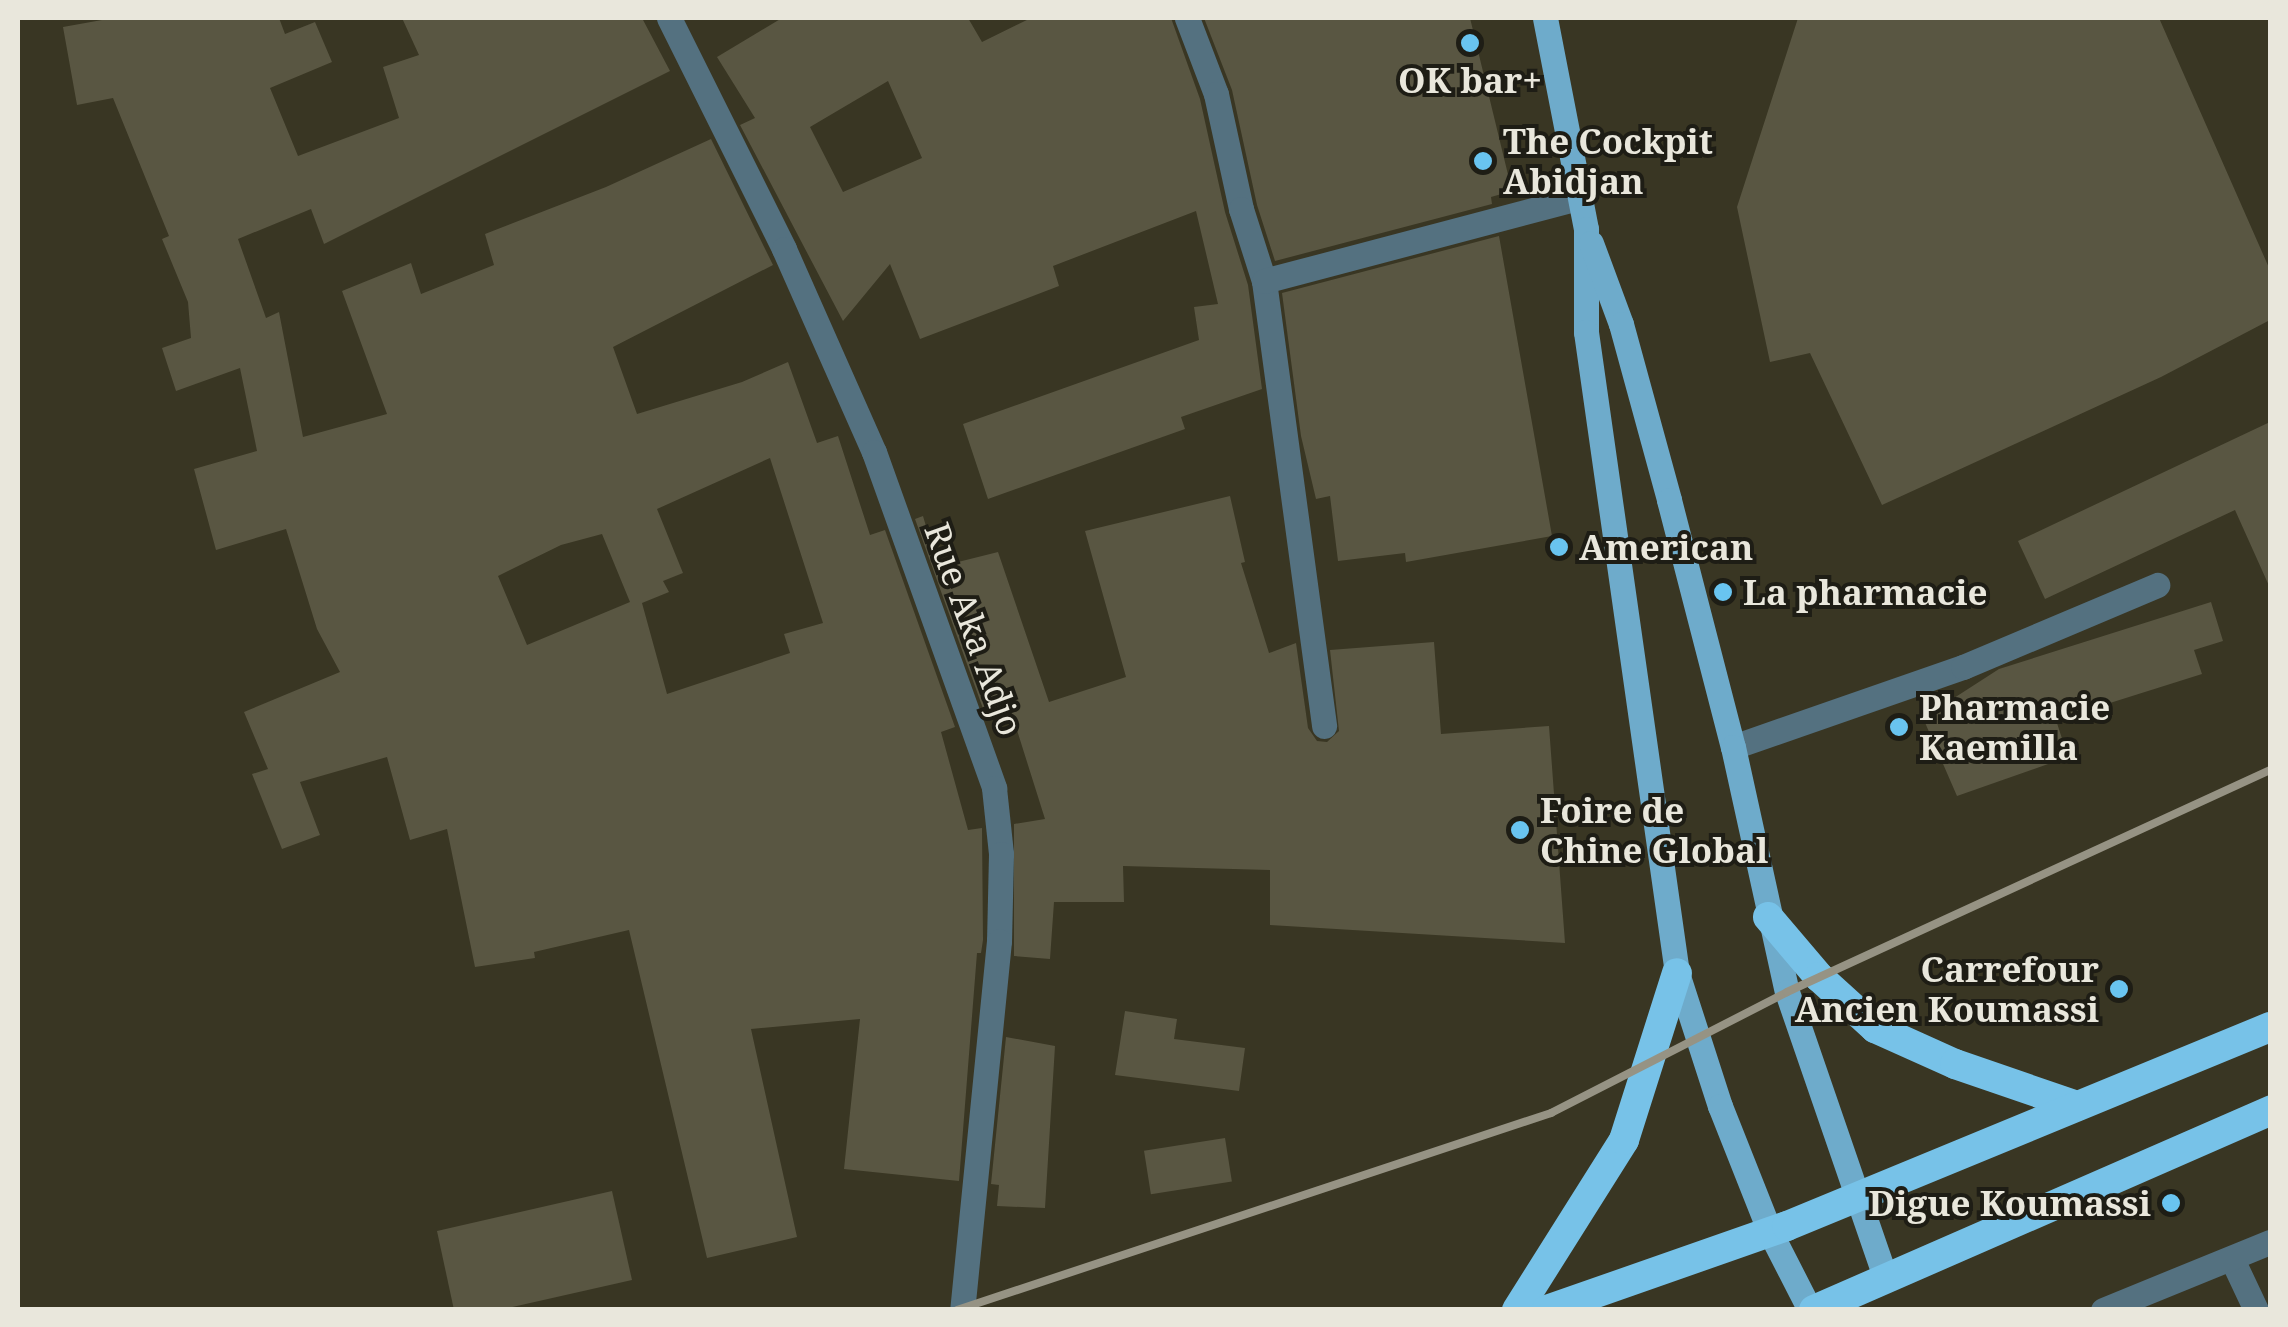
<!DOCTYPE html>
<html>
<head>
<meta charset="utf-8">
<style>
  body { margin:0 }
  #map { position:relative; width:2288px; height:1327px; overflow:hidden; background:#393623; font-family:"Noto Serif",serif }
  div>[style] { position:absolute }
  .building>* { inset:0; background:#595642; transform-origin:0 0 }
  .minor>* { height:25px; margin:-12.5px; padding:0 12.5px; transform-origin:12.5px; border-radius:12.5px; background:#547180 }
  .major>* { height:25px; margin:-12.5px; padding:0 12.5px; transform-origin:12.5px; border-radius:12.5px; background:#6eabcb }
  .highway>* { height:30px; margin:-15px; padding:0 15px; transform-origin:15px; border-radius:15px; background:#77c2e8 }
  .rail>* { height:8px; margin:-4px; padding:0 4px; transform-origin:4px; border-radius:4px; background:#969384 }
  .dots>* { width:28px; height:28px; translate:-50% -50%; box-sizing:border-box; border:5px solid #1e1d15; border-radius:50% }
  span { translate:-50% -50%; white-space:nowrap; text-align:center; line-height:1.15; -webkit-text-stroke:8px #1e1d15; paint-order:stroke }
  .poi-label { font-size:35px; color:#e9e7dc; font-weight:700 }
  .left { translate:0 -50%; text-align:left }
  .right { translate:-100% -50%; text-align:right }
  .street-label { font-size:35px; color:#e9e7dc }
  .frame { position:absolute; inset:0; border:20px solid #e9e7dc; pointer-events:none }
</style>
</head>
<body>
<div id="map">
  <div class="building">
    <i style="clip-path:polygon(evenodd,113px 18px,279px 18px,285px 34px,315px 22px,332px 62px,270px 88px,298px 156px,399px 118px,383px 67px,419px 55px,402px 18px,642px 18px,670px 71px,324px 244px,311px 209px,238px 239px,266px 318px,279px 312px,303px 437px,387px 414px,342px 291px,411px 263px,421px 294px,494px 265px,485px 234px,606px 187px,711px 139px,773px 265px,613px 347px,637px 414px,742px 382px,788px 362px,817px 443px,838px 436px,870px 535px,885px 530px,955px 727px,941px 732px,968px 830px,982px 828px,983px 940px,981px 953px,977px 953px,959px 1181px,844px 1169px,860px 1019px,751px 1029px,797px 1237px,707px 1258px,629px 930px,534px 952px,535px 958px,475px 967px,447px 829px,410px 840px,387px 757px,300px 782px,320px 835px,282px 849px,252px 774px,268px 769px,244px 712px,340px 672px,317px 629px,286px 529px,216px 550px,194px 469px,257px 451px,240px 368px,176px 391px,162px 348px,191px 338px,188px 302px,162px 239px,169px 236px,113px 98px,77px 105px,63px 27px,113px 18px,770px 458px,823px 623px,784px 634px,790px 653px,667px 694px,642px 603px,669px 592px,663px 581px,683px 573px,657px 509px,770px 458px,113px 18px,602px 534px,630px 602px,527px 645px,498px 576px,561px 545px,602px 534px)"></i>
    <i style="clip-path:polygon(evenodd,782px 18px,968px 18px,982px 42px,1031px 18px,1171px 18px,1200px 99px,1225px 212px,1248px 285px,1262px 389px,1181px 417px,1185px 429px,988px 499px,963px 424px,1199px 340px,1194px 307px,1218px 304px,1196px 211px,1053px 266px,1059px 286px,920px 339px,890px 264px,843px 321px,740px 125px,755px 118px,717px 57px,782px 18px,888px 81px,922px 158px,843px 192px,810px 127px,888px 81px)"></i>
    <i style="clip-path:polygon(1204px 18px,1470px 18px,1512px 191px,1491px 197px,1492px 204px,1275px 261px,1257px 205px,1232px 90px)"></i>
    <i style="clip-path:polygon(1798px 18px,2159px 18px,2270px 270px,2270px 320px,2161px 377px,1882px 505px,1810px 353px,1770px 362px,1737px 207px)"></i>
    <i style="clip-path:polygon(1499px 236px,1552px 536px,1406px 562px,1405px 553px,1338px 561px,1330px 496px,1316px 499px,1301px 436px,1282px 293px)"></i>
    <i style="clip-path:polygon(2270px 422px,2270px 588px,2235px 510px,2045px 599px,2018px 541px)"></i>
    <i style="clip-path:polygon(1230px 496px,1245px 562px,1241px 563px,1269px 653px,1296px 643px,1308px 728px,1317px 741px,1327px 742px,1339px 731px,1330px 650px,1434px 642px,1441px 734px,1549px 726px,1565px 943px,1270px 925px,1270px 870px,1123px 866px,1124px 902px,1054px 902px,1050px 959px,1014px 956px,1014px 824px,1045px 819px,1010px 708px,986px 717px,915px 519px,923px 516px,938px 567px,998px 552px,1049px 702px,1126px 677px,1085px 531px)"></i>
    <i style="clip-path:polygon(2211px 602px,2223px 641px,2194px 650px,2202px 674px,2056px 720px,2068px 757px,1957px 796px,1923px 718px,1999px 669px)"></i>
    <i style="clip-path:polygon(1125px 1011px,1177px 1019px,1174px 1039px,1245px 1048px,1239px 1091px,1115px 1075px)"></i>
    <i style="clip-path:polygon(1006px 1037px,1055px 1046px,1045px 1208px,997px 1206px,999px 1185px,991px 1184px)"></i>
    <i style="left:1225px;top:1138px;width:44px;height:82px;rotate:81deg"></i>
    <i style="clip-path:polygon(612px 1191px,632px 1280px,499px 1310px,454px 1310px,437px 1231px)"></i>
  </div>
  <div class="minor">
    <i style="left:669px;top:18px;width:258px;rotate:63.5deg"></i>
    <i style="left:784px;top:249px;width:222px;rotate:66.1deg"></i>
    <i style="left:874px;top:452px;width:357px;rotate:70.3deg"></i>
    <i style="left:994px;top:788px;width:66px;rotate:83.9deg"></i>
    <i style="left:1001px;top:854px;width:87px;rotate:91.3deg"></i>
    <i style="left:999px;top:941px;width:371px;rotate:95.7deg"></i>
    <i style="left:1187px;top:18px;width:81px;rotate:69.1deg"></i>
    <i style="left:1216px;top:94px;width:118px;rotate:77.7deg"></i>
    <i style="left:1241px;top:209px;width:76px;rotate:72.3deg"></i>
    <i style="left:1264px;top:281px;width:449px;rotate:82.3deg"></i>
    <i style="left:1264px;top:281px;width:328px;rotate:-14.8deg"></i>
    <i style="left:1733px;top:747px;width:244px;rotate:-19.2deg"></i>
    <i style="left:1963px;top:667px;width:211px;rotate:-22.9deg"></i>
    <i style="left:2232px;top:1259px;width:56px;rotate:64.8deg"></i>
    <i style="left:2103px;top:1310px;width:180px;rotate:-22.2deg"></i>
  </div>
  <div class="major">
    <i style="left:1545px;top:18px;width:215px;rotate:79deg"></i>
    <i style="left:1586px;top:229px;width:103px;rotate:90deg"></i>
    <i style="left:1586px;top:332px;width:647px;rotate:81.92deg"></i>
    <i style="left:1677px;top:973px;width:140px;rotate:72.1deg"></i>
    <i style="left:1720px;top:1106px;width:136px;rotate:68.4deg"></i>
    <i style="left:1770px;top:1232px;width:88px;rotate:62.9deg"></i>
    <i style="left:1591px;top:243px;width:86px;rotate:69.7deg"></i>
    <i style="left:1621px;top:324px;width:182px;rotate:74.7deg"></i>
    <i style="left:1669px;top:500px;width:255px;rotate:75.5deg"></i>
    <i style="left:1733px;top:747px;width:251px;rotate:77.6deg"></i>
    <i style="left:1787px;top:992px;width:304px;rotate:71deg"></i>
  </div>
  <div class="highway">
    <i style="left:1768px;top:917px;width:79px;rotate:49.6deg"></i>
    <i style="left:1819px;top:977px;width:76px;rotate:42.3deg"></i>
    <i style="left:1875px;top:1028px;width:88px;rotate:24.2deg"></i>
    <i style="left:1955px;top:1064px;width:129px;rotate:19deg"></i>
    <i style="left:1517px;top:1310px;width:201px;rotate:-57.8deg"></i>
    <i style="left:1624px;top:1140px;width:175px;rotate:-72.4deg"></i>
    <i style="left:1547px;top:1310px;width:254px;rotate:-19.3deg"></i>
    <i style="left:1787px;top:1226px;width:522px;rotate:-22.39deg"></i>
    <i style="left:1814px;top:1310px;width:498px;rotate:-23.6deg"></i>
  </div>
  <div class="rail">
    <i style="left:957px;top:1310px;width:626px;rotate:-18.35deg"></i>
    <i style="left:1551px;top:1113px;width:265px;rotate:-27.1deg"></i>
    <i style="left:1787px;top:992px;width:532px;rotate:-24.68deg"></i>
  </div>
  <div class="dots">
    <i style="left:1470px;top:43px;background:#69c4f0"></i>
    <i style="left:1483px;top:161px;background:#69c4f0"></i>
    <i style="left:1559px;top:547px;background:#69c4f0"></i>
    <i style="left:1723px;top:592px;background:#69c4f0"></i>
    <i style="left:1899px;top:727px;background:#69c4f0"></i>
    <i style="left:1520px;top:830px;background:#69c4f0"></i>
    <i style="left:2119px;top:989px;background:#69c4f0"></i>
    <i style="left:2171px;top:1203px;background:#69c4f0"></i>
  </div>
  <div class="poi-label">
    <span style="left:1470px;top:80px">OK bar+</span>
    <span class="left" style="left:1503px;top:161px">The Cockpit<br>Abidjan</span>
    <span class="left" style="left:1579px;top:547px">American</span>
    <span class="left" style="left:1743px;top:592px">La pharmacie</span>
    <span class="left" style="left:1919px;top:727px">Pharmacie<br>Kaemilla</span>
    <span class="left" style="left:1540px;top:830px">Foire de<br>Chine Global</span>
    <span class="right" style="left:2099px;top:989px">Carrefour<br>Ancien Koumassi</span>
    <span class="right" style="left:2151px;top:1203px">Digue Koumassi</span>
  </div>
  <div class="street-label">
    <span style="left:974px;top:629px;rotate:70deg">Rue Aka Adjo</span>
  </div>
  <div class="frame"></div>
</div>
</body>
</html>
